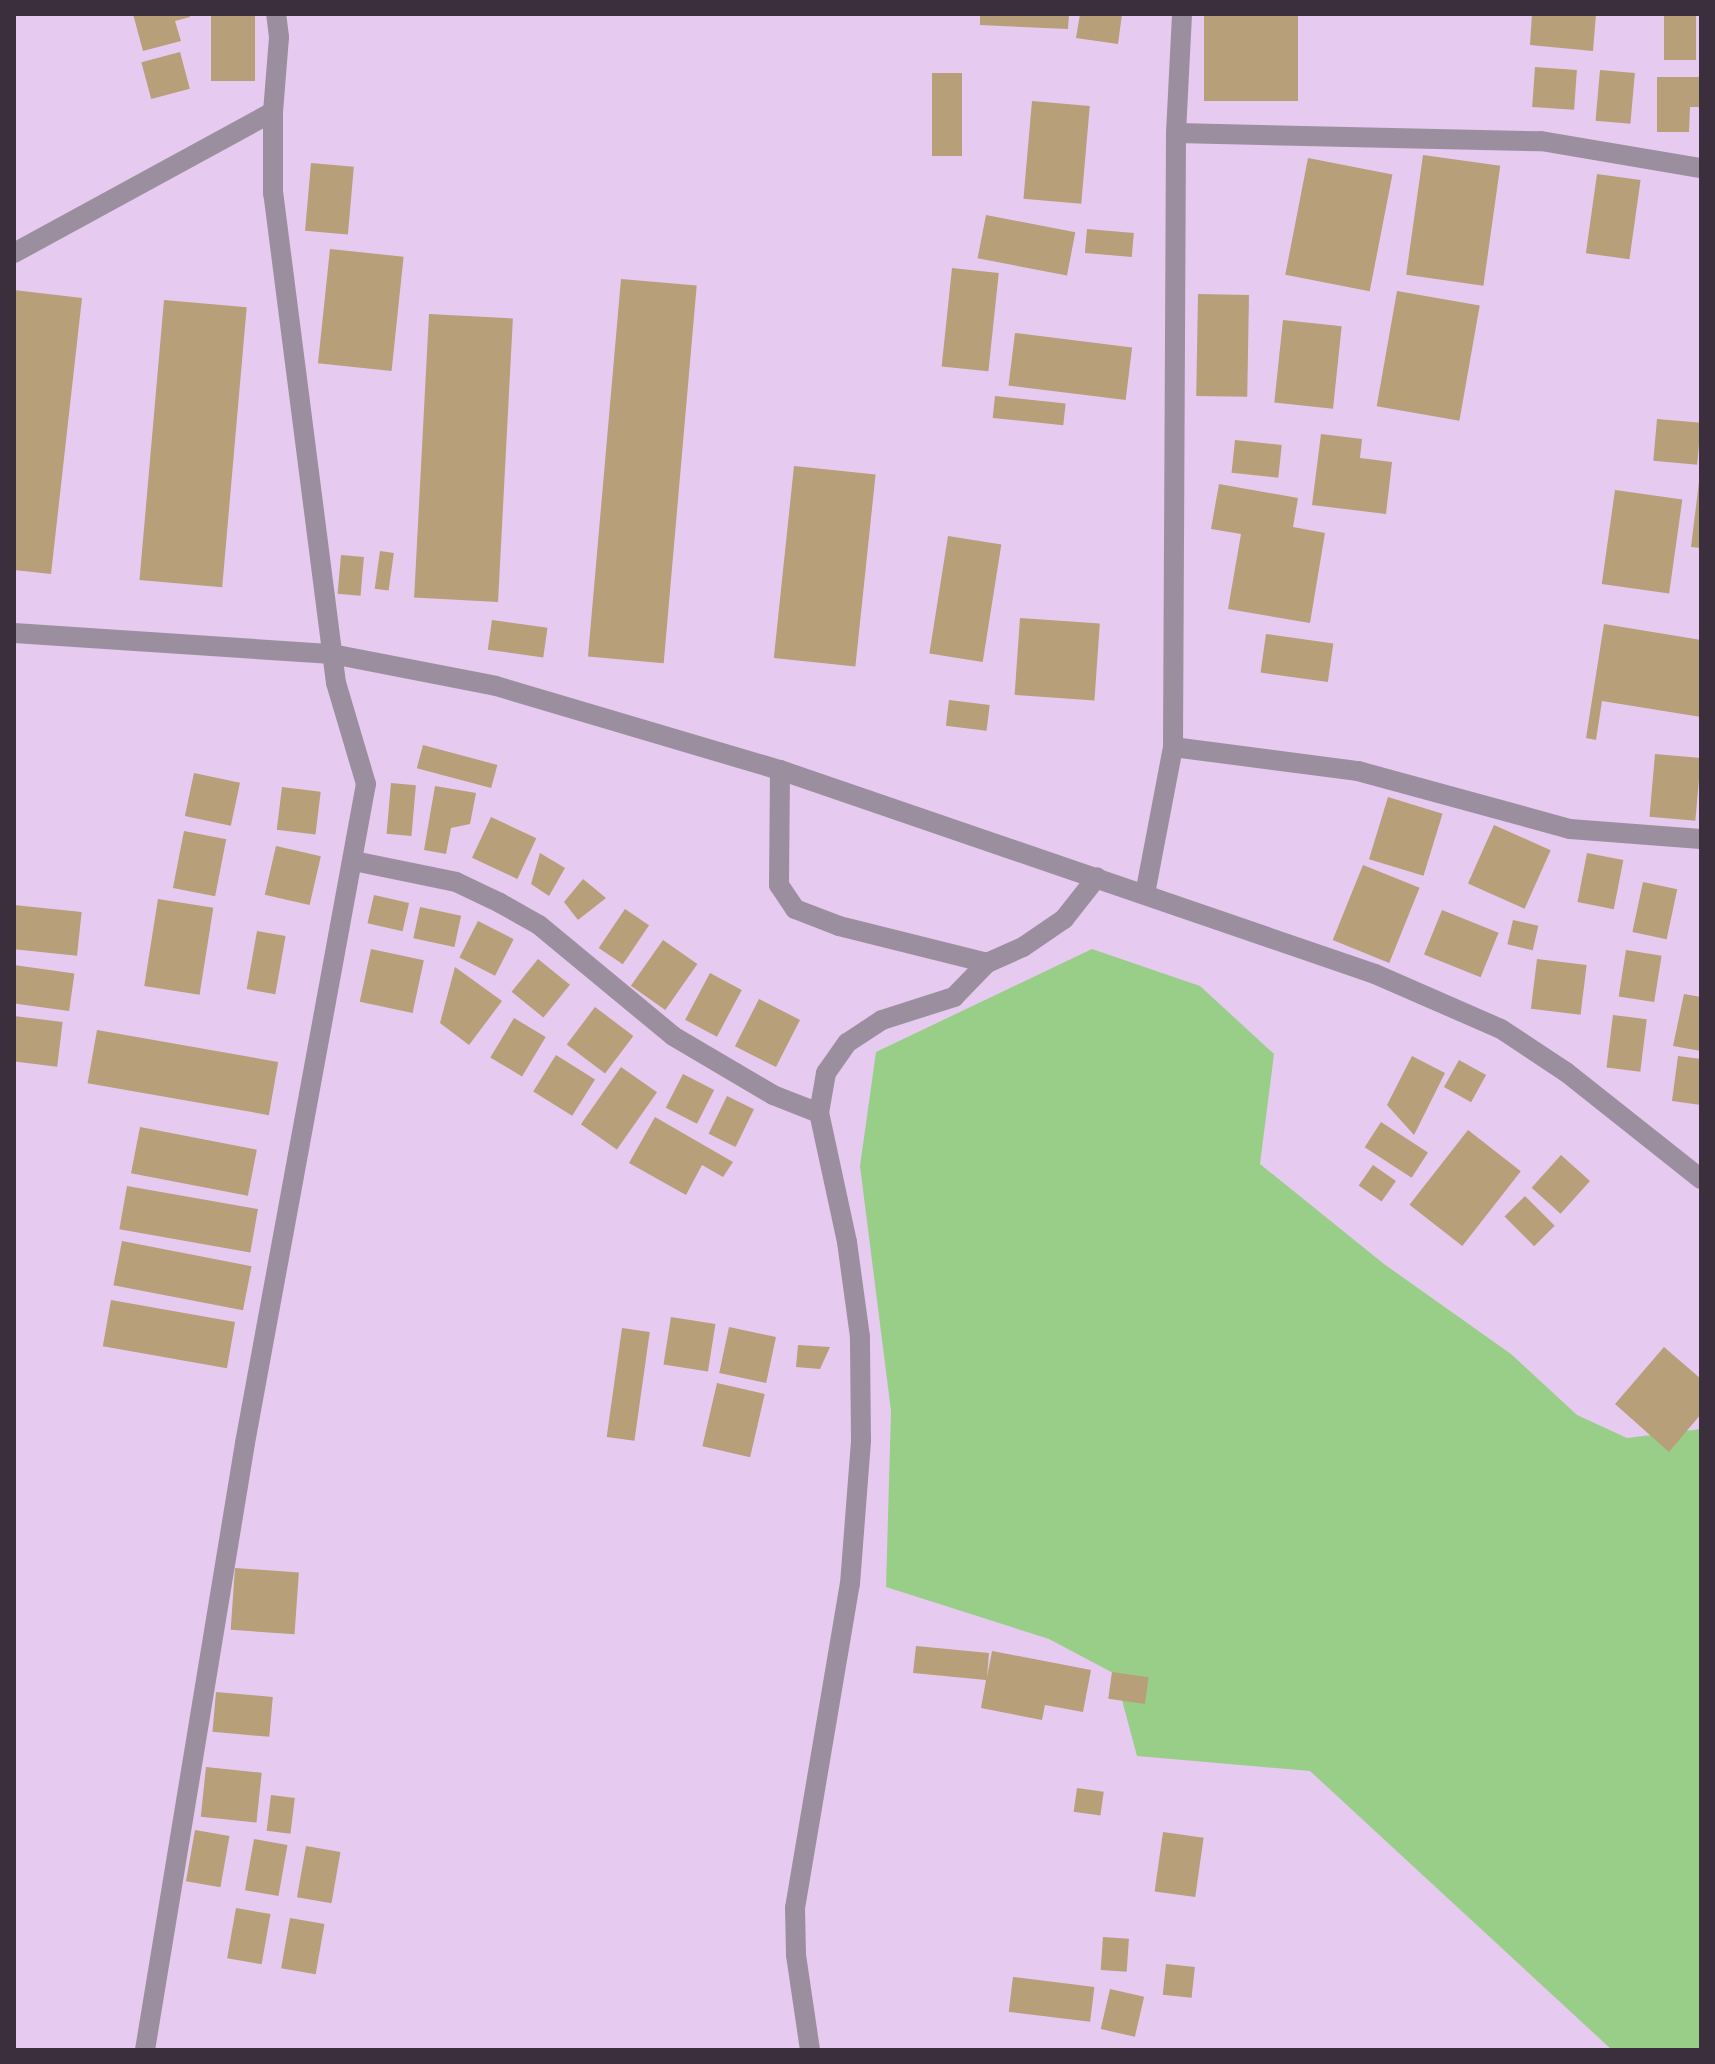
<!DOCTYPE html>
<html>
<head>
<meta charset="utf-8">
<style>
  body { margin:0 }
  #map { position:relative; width:1715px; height:2064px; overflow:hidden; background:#e7caef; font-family:Overpass,sans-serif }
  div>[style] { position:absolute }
  .green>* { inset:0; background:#99ce89 }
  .building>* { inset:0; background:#b79f79; transform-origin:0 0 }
  .minor>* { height:20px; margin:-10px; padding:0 10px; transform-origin:10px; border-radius:10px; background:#9b8f9f }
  span { translate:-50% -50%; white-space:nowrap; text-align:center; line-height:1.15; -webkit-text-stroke:7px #e7caef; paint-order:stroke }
  .frame { position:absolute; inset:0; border:16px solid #3b2f3e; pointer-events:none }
</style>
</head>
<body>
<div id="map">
  <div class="green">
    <i style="clip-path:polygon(1092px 949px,1200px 986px,1274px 1054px,1260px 1164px,1384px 1264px,1511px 1354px,1577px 1415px,1627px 1438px,1701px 1429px,1701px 2050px,1612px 2050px,1310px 1771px,1137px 1756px,1115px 1674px,1049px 1639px,886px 1587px,891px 1411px,860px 1166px,876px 1052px)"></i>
  </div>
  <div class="building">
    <i style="clip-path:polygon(133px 14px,189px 14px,190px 17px,175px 21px,181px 41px,143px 51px)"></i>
    <i style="left:211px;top:14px;width:44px;height:67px"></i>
    <i style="clip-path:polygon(980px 14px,1069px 14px,1068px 29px,980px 25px)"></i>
    <i style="clip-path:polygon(1080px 14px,1122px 14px,1118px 44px,1076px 38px)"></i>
    <i style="left:1204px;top:14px;width:94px;height:87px"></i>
    <i style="clip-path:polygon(1532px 14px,1596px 14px,1593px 51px,1530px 45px)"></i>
    <i style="left:1664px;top:14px;width:32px;height:46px"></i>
    <i style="left:180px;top:52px;width:38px;height:40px;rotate:75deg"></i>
    <i style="left:1535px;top:67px;width:42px;height:40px;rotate:4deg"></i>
    <i style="left:1600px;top:70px;width:35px;height:51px;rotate:5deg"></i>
    <i style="left:932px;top:73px;width:30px;height:83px"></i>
    <i style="clip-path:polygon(1657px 77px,1701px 77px,1701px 107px,1690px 107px,1689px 132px,1657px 132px)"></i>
    <i style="left:1032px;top:101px;width:58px;height:98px;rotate:5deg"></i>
    <i style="left:1423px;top:155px;width:78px;height:121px;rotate:8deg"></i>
    <i style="left:1308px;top:158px;width:86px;height:119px;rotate:11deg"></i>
    <i style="left:311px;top:163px;width:43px;height:68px;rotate:5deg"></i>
    <i style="left:1597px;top:174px;width:44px;height:80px;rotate:8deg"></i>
    <i style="left:986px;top:215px;width:91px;height:44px;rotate:11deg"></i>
    <i style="left:1087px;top:229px;width:47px;height:24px;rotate:5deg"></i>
    <i style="left:330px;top:249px;width:74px;height:115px;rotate:6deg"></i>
    <i style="left:952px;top:268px;width:47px;height:99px;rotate:6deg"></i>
    <i style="left:621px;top:279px;width:76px;height:379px;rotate:5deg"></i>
    <i style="clip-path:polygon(14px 290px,82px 298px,51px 574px,14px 570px)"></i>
    <i style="left:1397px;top:291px;width:84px;height:117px;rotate:10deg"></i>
    <i style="left:1198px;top:294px;width:51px;height:102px;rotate:1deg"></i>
    <i style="left:164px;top:300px;width:83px;height:281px;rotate:5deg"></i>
    <i style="left:429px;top:314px;width:84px;height:284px;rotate:3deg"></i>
    <i style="left:1283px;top:320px;width:59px;height:83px;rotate:6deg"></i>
    <i style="left:1015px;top:333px;width:118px;height:53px;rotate:7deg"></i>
    <i style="left:995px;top:396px;width:71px;height:22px;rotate:6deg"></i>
    <i style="left:1657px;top:419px;width:44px;height:42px;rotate:5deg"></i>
    <i style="clip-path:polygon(1321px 434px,1362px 439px,1360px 458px,1392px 462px,1386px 514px,1312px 505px)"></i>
    <i style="left:1235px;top:440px;width:47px;height:33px;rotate:6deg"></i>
    <i style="left:794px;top:466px;width:82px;height:193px;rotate:6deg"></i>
    <i style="clip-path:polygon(1699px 482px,1701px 482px,1701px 548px,1691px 547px)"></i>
    <i style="clip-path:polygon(1219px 484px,1298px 498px,1293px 527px,1325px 533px,1310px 623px,1228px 609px,1241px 534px,1211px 529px)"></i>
    <i style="left:1615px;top:490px;width:68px;height:95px;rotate:8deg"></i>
    <i style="left:948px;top:536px;width:54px;height:119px;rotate:9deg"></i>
    <i style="left:380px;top:551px;width:14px;height:38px;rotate:8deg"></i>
    <i style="left:341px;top:555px;width:23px;height:39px;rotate:5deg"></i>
    <i style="left:1020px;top:618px;width:80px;height:77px;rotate:4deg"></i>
    <i style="left:492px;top:620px;width:56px;height:30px;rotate:8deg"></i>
    <i style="clip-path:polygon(1604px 624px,1701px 640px,1701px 717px,1602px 701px,1596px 740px,1586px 738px)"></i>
    <i style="left:1266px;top:634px;width:68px;height:39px;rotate:8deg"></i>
    <i style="left:949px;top:700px;width:41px;height:26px;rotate:7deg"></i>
    <i style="left:423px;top:745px;width:77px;height:24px;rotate:15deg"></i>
    <i style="left:1655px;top:754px;width:46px;height:63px;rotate:5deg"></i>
    <i style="left:194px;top:773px;width:47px;height:44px;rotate:12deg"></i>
    <i style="left:391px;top:783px;width:25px;height:51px;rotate:5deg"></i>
    <i style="clip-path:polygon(435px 786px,476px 793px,470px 824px,451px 828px,446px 854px,424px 850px)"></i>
    <i style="left:282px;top:787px;width:39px;height:43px;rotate:7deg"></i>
    <i style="left:1388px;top:797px;width:57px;height:65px;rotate:17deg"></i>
    <i style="left:491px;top:817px;width:50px;height:45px;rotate:25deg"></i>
    <i style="left:1494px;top:825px;width:62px;height:64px;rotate:24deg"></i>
    <i style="left:184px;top:831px;width:43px;height:58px;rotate:11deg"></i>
    <i style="left:276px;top:846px;width:46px;height:50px;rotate:13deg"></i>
    <i style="clip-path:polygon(540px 853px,565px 868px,549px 896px,531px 884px)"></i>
    <i style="left:1587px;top:853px;width:37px;height:50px;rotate:11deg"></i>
    <i style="left:1363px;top:865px;width:61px;height:81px;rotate:22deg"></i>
    <i style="clip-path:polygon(583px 879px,606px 898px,578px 920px,564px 902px)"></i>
    <i style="left:1643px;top:882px;width:35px;height:51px;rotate:12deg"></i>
    <i style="left:374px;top:895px;width:36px;height:29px;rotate:13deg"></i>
    <i style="left:158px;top:899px;width:56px;height:88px;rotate:9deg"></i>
    <i style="left:14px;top:905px;width:68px;height:44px;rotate:6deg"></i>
    <i style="left:420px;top:907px;width:42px;height:32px;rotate:12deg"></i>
    <i style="left:625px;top:909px;width:29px;height:47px;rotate:34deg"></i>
    <i style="left:1442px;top:910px;width:61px;height:48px;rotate:22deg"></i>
    <i style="left:1513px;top:920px;width:26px;height:25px;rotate:13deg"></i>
    <i style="left:478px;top:921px;width:40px;height:41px;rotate:27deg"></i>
    <i style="left:257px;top:931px;width:29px;height:59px;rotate:10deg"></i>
    <i style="left:663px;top:940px;width:42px;height:56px;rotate:35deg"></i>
    <i style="left:371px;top:949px;width:54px;height:54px;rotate:12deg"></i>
    <i style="left:1626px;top:950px;width:36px;height:47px;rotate:9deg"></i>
    <i style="left:538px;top:959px;width:41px;height:42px;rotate:39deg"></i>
    <i style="left:1537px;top:959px;width:50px;height:50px;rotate:7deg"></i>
    <i style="left:14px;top:965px;width:61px;height:38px;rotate:8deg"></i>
    <i style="clip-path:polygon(455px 967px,502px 1001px,469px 1045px,440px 1023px)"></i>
    <i style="left:710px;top:973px;width:36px;height:53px;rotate:28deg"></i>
    <i style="clip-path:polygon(1684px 994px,1701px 997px,1701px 1051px,1673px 1046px)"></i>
    <i style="left:759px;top:999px;width:46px;height:53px;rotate:27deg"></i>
    <i style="left:595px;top:1007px;width:48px;height:47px;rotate:37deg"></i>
    <i style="left:1613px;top:1015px;width:34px;height:53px;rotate:7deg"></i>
    <i style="left:14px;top:1016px;width:49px;height:45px;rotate:7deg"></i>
    <i style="left:514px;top:1018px;width:37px;height:46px;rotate:31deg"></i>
    <i style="left:97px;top:1030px;width:184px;height:54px;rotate:10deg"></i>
    <i style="left:556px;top:1055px;width:46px;height:43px;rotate:32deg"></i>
    <i style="clip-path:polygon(1412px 1056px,1445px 1073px,1414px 1135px,1387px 1105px)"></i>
    <i style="clip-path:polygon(1678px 1056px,1701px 1059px,1701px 1105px,1672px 1101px)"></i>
    <i style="left:1459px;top:1060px;width:31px;height:31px;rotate:29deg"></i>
    <i style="left:621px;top:1067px;width:44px;height:70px;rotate:35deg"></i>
    <i style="left:683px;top:1074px;width:35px;height:38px;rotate:27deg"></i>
    <i style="left:727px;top:1096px;width:30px;height:42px;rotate:26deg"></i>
    <i style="clip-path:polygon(655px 1117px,733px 1162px,723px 1177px,702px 1165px,686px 1195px,629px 1163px)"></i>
    <i style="left:1381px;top:1122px;width:56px;height:30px;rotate:33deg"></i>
    <i style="left:140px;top:1127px;width:119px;height:47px;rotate:11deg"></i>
    <i style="left:1468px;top:1130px;width:67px;height:95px;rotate:38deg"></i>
    <i style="left:1561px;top:1155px;width:39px;height:44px;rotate:42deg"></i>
    <i style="left:1373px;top:1165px;width:28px;height:25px;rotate:35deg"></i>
    <i style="left:127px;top:1186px;width:133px;height:44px;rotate:10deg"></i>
    <i style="left:1525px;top:1196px;width:42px;height:29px;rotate:45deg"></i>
    <i style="left:122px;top:1241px;width:132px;height:45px;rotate:11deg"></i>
    <i style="left:111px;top:1300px;width:126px;height:47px;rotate:10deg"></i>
    <i style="left:671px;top:1317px;width:45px;height:48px;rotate:9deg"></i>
    <i style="left:729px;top:1327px;width:48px;height:47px;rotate:12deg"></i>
    <i style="left:622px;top:1328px;width:28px;height:110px;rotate:8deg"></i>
    <i style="clip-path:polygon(798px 1345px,830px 1347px,820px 1369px,796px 1367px)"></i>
    <i style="clip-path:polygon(1664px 1347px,1701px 1379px,1701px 1414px,1669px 1452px,1615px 1404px)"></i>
    <i style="left:717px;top:1383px;width:49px;height:65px;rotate:13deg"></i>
    <i style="left:235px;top:1568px;width:64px;height:62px;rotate:4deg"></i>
    <i style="clip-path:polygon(916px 1646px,989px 1653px,987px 1677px,992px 1651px,1091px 1670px,1083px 1712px,1045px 1705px,1042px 1720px,981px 1708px,986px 1680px,913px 1673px)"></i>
    <i style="left:1112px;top:1672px;width:37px;height:27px;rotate:8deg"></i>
    <i style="left:216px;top:1692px;width:57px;height:40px;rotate:5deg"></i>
    <i style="left:206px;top:1767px;width:56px;height:50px;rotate:6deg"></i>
    <i style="left:1077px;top:1788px;width:27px;height:24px;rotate:8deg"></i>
    <i style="left:271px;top:1795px;width:24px;height:36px;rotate:7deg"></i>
    <i style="left:195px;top:1830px;width:35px;height:52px;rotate:10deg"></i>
    <i style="left:1163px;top:1832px;width:41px;height:60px;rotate:8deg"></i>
    <i style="left:254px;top:1839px;width:34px;height:52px;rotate:10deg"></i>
    <i style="left:306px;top:1846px;width:35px;height:52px;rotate:10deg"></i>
    <i style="left:236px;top:1908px;width:35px;height:51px;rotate:10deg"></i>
    <i style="left:290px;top:1918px;width:35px;height:51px;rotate:10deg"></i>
    <i style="left:1103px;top:1937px;width:26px;height:33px;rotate:4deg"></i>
    <i style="left:1166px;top:1964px;width:29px;height:31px;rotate:6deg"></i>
    <i style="left:1013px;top:1977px;width:82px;height:35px;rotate:7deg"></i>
    <i style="left:1110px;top:1989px;width:35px;height:41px;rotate:13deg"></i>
  </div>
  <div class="minor">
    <i style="left:1176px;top:133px;width:365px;rotate:1.3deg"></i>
    <i style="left:1541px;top:141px;width:162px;rotate:9.6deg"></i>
    <i style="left:14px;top:253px;width:295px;rotate:-28.6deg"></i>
    <i style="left:14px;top:633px;width:319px;rotate:3.8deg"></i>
    <i style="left:332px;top:654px;width:167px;rotate:11deg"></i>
    <i style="left:496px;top:686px;width:296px;rotate:16.5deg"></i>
    <i style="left:780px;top:770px;width:629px;rotate:18.92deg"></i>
    <i style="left:1375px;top:974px;width:137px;rotate:23.6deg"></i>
    <i style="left:1501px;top:1029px;width:78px;rotate:33.5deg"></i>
    <i style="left:1566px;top:1072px;width:172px;rotate:38.4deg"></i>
    <i style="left:1173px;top:747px;width:187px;rotate:7.4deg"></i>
    <i style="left:1358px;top:771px;width:220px;rotate:15.3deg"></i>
    <i style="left:1570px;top:829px;width:131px;rotate:4.4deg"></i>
    <i style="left:780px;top:770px;width:115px;rotate:90.5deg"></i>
    <i style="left:779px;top:885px;width:29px;rotate:56deg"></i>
    <i style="left:795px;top:909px;width:47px;rotate:21.1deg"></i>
    <i style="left:839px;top:926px;width:153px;rotate:14deg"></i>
    <i style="left:354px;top:861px;width:104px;rotate:11.6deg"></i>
    <i style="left:456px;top:882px;width:49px;rotate:25.5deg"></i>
    <i style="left:500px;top:903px;width:45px;rotate:29.4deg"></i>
    <i style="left:539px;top:925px;width:174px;rotate:39.6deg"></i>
    <i style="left:673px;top:1036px;width:116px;rotate:30.5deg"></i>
    <i style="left:773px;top:1095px;width:49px;rotate:21.4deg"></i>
    <i style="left:1145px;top:894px;width:150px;rotate:-79.2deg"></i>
    <i style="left:1173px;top:747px;width:614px;rotate:-89.72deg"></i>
    <i style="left:1176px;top:133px;width:119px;rotate:-87.1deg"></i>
    <i style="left:145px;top:2050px;width:615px;rotate:-80.64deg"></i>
    <i style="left:245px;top:1443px;width:670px;rotate:-79.6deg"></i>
    <i style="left:366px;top:784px;width:105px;rotate:-106.5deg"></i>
    <i style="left:336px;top:683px;width:493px;rotate:-97.3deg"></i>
    <i style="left:273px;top:194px;width:82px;rotate:-90deg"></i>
    <i style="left:273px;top:112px;width:75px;rotate:-85.4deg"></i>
    <i style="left:279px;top:37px;width:23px;rotate:-97deg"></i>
    <i style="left:810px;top:2050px;width:96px;rotate:-98.4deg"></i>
    <i style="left:796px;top:1955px;width:47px;rotate:-91.2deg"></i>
    <i style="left:795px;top:1908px;width:329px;rotate:-80.4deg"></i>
    <i style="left:850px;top:1584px;width:144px;rotate:-85.6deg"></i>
    <i style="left:861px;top:1440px;width:103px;rotate:-90.6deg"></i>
    <i style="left:860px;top:1337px;width:96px;rotate:-97.8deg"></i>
    <i style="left:847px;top:1242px;width:132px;rotate:-102.2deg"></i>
    <i style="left:819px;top:1113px;width:41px;rotate:-80.1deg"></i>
    <i style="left:826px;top:1073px;width:37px;rotate:-55deg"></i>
    <i style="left:847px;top:1043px;width:42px;rotate:-33.3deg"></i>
    <i style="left:882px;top:1020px;width:76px;rotate:-17.7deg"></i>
    <i style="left:954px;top:997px;width:47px;rotate:-45.9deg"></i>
    <i style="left:987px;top:963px;width:39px;rotate:-24deg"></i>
    <i style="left:1023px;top:947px;width:50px;rotate:-34.3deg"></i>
    <i style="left:1064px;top:919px;width:53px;rotate:-51.8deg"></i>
  </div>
  <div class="frame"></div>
</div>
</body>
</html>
